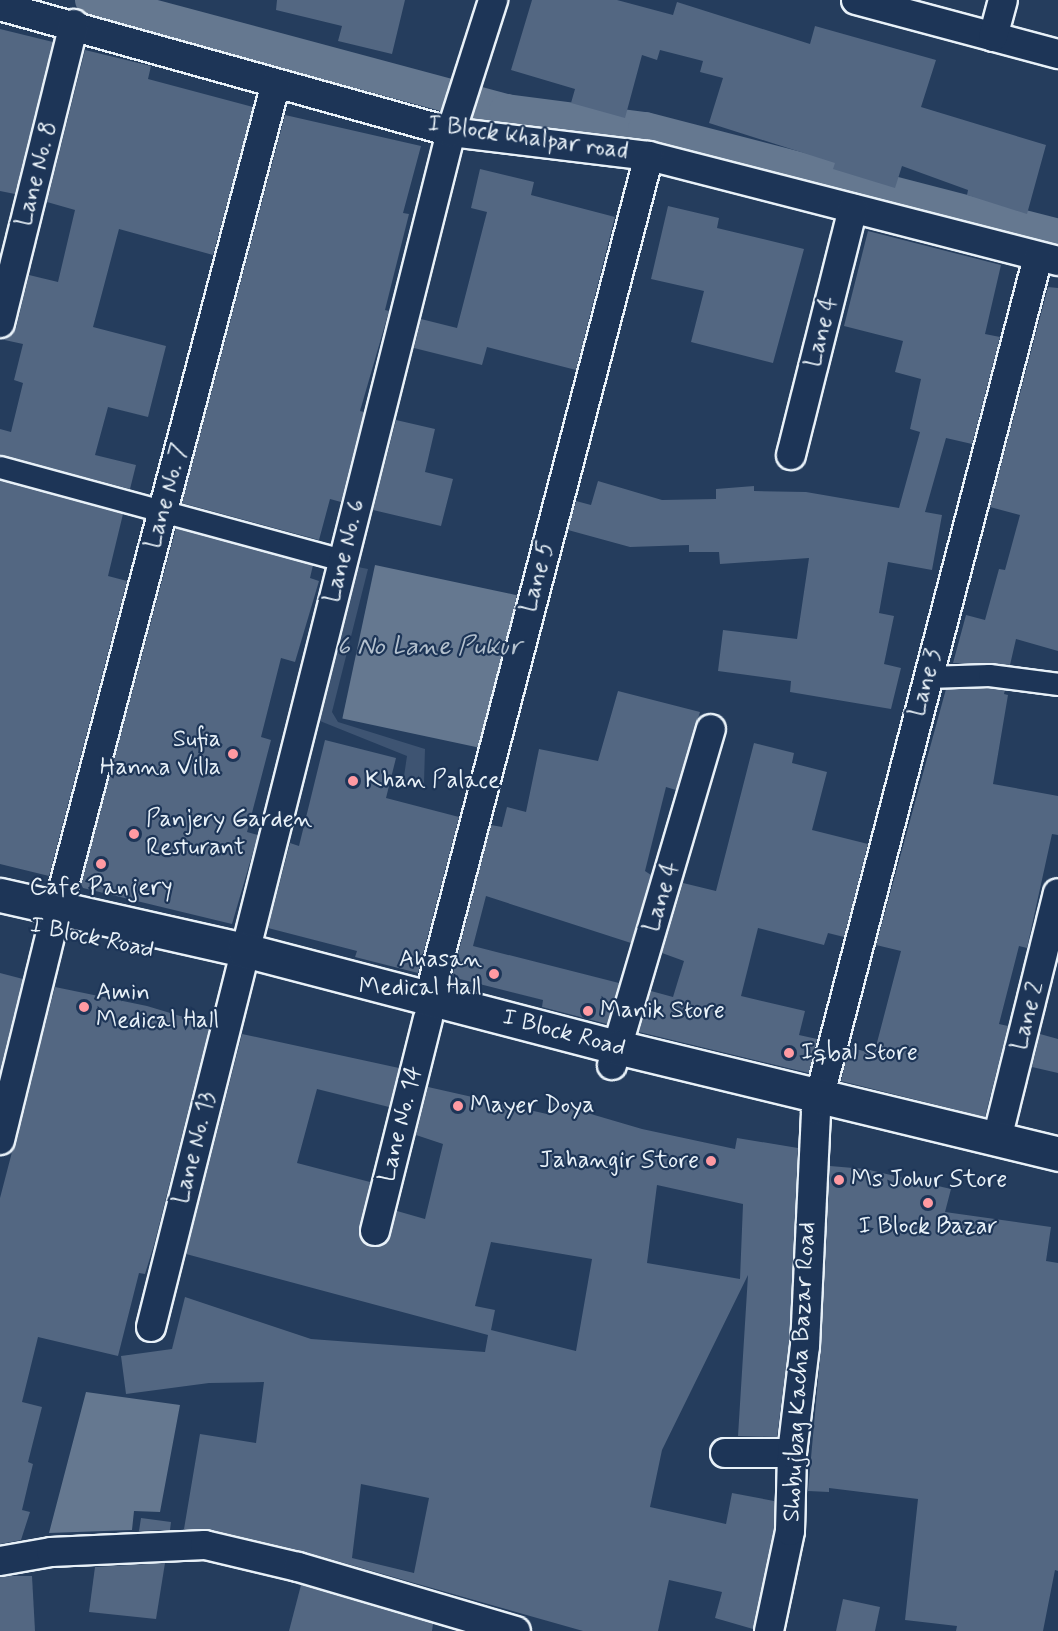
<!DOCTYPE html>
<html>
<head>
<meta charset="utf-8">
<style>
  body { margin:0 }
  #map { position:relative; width:1058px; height:1631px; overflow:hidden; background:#253d5d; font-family:Mynerve,sans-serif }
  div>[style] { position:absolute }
  .green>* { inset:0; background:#3e5472 }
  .water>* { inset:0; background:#657890; transform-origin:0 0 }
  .canal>* { height:34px; margin:-17px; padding:0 17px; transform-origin:17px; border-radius:17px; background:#657890 }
  .building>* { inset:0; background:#536782 }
  .roads { filter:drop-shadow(2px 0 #e8f1f8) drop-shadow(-2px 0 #e8f1f8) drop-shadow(0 2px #e8f1f8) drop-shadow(0 -2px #e8f1f8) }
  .pedestrian>* { height:21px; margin:-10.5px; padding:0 10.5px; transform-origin:10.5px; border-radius:10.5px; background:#1d3557 }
  .minor>* { height:28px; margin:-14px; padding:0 14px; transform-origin:14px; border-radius:14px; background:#1d3557 }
  .tertiary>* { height:33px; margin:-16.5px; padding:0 16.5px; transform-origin:16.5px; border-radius:16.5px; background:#1d3557 }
  .dots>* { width:16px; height:16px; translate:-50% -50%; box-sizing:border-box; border:3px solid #1d3557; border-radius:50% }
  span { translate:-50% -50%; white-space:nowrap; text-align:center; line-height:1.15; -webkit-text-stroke:4.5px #1d3557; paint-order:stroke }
  .street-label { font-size:24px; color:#e8f1f8 }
  .poi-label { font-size:24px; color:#e8f1f8 }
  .right { translate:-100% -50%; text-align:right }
  .left { translate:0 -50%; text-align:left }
  .water-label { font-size:26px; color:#b4c1ce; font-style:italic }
</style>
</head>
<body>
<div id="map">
  <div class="green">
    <i style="clip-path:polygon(353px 566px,368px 569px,332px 712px,338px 722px,425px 749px,424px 783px,403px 783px,407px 756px,315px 719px)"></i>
  </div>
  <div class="water">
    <i style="left:375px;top:565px;width:145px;height:157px;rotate:12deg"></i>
    <i style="clip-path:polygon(86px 1392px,180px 1405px,160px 1512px,134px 1511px,132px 1530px,49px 1533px)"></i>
  </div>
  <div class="canal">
    <i style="left:92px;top:0;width:429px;rotate:15deg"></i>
    <i style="left:506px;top:111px;width:140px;rotate:7.4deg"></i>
    <i style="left:645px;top:129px;width:427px;rotate:14.5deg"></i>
  </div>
  <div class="building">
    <i style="clip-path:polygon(277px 0,405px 0,392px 54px,338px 41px,342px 26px,276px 10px)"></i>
    <i style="clip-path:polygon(532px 0,617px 0,673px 15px,677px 2px,810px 44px,815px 26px,936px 60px,921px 107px,1046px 145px,1027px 214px,967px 195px,968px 190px,902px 166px,895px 188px,833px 169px,835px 163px,709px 123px,723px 78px,700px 72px,703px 61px,660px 50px,657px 60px,642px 55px,625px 118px,571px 103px,575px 89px,511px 70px)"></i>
    <i style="clip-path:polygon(0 29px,53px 42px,15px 194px,0 191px)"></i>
    <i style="clip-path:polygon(85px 50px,151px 66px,148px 79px,253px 107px,213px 255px,119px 229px,93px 327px,166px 346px,148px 417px,108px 407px,95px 455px,136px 465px,130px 489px,0 455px,0 429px,11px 432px,23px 383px,14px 380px,23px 344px,0 339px,11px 335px,16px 328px,29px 275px,58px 282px,75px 210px,47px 202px)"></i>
    <i style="clip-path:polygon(285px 115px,421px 146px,403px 213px,409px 214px,385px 310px,389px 311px,360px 411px,364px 412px,341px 502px,330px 499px,319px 540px,182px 503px)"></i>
    <i style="clip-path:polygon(480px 169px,534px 182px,531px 195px,615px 217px,576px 370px,487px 347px,482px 365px,414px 348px,421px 319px,457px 328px,487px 212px,471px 208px)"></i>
    <i style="clip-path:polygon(668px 206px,719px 218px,717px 228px,804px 249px,773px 363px,691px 342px,704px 291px,651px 279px)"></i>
    <i style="clip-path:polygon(868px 231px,1001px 265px,985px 334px,1000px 337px,972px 444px,946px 438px,925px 512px,942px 515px,932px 570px,888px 562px,879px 613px,894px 616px,884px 664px,901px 668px,891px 709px,790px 692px,791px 681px,718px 671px,723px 630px,797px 639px,809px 558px,720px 564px,719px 552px,689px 552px,689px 545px,630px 547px,568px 530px,576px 501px,591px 505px,598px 481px,662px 500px,716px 499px,716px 489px,754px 486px,754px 491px,806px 492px,899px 508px,920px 432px,910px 429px,921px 379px,895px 372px,903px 341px,844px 326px)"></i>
    <i style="clip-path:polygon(1048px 287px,1058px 288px,1058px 651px,1016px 639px,1010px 665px,953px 663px,966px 615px,985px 620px,999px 569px,1005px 570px,1020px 515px,990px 507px)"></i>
    <i style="clip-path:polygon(396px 420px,435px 429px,425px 472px,453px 479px,441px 526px,373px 510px)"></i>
    <i style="clip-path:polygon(0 480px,123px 514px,108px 576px,127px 581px,49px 876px,0 864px)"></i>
    <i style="clip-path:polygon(176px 528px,313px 565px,310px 578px,319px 581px,295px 662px,281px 658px,261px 737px,271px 740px,247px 832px,258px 835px,232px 924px,83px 888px,81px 884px)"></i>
    <i style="clip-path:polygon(988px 688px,1005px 690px,1004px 694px,1008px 695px,993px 784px,1058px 796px,1058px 835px,1052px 834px,1027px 948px,1019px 946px,999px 1024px,1008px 1026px,985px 1117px,841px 1081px,849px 1047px,874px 1054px,901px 951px,876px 945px,946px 689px)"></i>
    <i style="clip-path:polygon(618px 691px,700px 712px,676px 790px,666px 787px,645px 871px,651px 875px,631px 943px,486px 896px,473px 946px,619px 983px,607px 1024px,542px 1007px,543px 1000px,452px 977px,491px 825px,502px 827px,507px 807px,526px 812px,539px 749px,598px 761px)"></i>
    <i style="clip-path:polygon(325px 740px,396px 758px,386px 798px,459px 817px,418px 973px,355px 957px,357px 951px,268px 928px,290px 843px,299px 846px)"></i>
    <i style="clip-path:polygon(754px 743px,794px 753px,792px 763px,827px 772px,812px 830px,868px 844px,844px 937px,828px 933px,824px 945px,758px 928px,741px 996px,805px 1011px,799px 1035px,817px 1039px,809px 1073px,639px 1032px,651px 991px,673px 997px,684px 961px,662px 953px,683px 883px,716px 891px)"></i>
    <i style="clip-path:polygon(0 973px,23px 979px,0 1071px)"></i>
    <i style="clip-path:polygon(55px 987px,147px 1006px,210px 1025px,154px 1245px,145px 1274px,139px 1273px,118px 1356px,38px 1337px,22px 1402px,42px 1407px,28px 1462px,33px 1464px,22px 1510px,30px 1512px,21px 1540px,0 1544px,0 1198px)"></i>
    <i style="clip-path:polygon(evenodd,242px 1034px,399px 1068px,389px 1107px,317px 1089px,297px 1163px,370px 1182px,359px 1235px,372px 1247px,387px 1242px,397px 1211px,425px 1219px,443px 1144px,416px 1135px,428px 1087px,547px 1114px,550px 1102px,642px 1129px,735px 1149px,737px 1138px,798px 1148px,789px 1345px,777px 1437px,738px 1436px,748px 1275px,662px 1450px,650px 1507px,726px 1524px,732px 1493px,774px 1501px,774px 1529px,753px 1629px,715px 1618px,722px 1592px,669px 1580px,658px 1631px,583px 1631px,302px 1551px,208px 1529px,184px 1529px,200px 1434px,256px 1443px,264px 1382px,209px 1383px,126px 1394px,121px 1356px,172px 1349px,185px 1297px,311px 1339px,485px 1352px,488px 1335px,186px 1254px,242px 1034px,657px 1185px,743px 1204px,740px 1279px,647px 1263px,657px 1185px,242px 1034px,491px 1242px,592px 1259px,576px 1351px,491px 1330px,495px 1310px,475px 1306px,491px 1242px,242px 1034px,361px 1484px,429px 1498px,414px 1573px,352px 1558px,361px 1484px)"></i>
    <i style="clip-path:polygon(1040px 1034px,1058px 1039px,1058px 1073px,1032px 1067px)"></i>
    <i style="clip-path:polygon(830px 1166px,865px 1169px,951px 1189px,945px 1212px,1051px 1227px,1046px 1261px,1058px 1263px,1058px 1571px,1055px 1570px,1043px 1631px,956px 1631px,957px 1626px,905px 1620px,918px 1499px,829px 1488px,829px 1492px,808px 1491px,821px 1347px)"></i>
    <i style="clip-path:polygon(141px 1518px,171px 1522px,170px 1530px,139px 1531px)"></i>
    <i style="clip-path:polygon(165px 1563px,156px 1619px,89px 1612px,95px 1567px)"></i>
    <i style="clip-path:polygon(10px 1576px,32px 1576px,35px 1631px,0 1631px,0 1577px)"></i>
    <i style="clip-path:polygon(301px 1585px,433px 1624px,432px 1631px,289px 1631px)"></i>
    <i style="clip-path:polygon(843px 1599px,880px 1607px,875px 1631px,836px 1631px)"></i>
  </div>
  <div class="roads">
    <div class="pedestrian">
      <i style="left:0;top:467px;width:355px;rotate:15.2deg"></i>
      <i style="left:928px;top:677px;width:61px;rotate:-1.9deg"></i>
      <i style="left:989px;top:675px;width:70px;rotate:7.4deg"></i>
    </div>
    <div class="minor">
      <i style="left:856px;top:0;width:209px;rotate:15deg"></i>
      <i style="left:0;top:6px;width:468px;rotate:15.6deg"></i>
      <i style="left:451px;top:132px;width:199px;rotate:6.9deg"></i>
      <i style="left:649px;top:156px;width:422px;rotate:14.4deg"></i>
      <i style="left:993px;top:37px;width:38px;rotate:-75deg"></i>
      <i style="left:0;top:323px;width:308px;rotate:-76.1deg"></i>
      <i style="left:791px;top:455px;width:254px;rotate:-75.9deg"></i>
      <i style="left:58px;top:908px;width:853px;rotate:-75.2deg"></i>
      <i style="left:429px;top:998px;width:870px;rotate:-75.36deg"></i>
      <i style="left:612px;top:1065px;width:350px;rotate:-73.6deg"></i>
      <i style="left:997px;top:1139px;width:253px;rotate:-76.1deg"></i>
      <i style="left:0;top:1140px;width:217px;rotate:-76.2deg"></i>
      <i style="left:375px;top:1231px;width:219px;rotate:-76deg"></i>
      <i style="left:151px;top:1327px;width:1232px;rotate:-75.91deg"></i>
      <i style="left:451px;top:132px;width:139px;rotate:-72.3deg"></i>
      <i style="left:725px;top:1453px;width:67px"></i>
      <i style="left:0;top:1561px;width:52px;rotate:-10deg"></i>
      <i style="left:51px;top:1552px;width:154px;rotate:-2.6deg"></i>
      <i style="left:205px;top:1545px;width:96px;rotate:13.3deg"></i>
      <i style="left:298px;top:1567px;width:227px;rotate:16.4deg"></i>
      <i style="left:769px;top:1631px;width:102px;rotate:-78.1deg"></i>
      <i style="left:790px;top:1531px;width:78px;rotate:-88.5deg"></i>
      <i style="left:792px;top:1453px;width:108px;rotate:-83.1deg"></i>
      <i style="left:805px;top:1346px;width:236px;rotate:-87.3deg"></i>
      <i style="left:816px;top:1110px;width:881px;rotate:-75.41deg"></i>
    </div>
    <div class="tertiary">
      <i style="left:0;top:895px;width:250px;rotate:12.7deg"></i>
      <i style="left:244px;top:950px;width:385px;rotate:14.6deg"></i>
      <i style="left:617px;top:1047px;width:454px;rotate:13.6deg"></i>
    </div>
  </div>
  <div class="dots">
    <i style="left:233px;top:754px;background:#ff9aa2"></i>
    <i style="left:353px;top:781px;background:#ff9aa2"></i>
    <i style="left:134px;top:834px;background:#ff9aa2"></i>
    <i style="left:101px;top:864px;background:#ff9aa2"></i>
    <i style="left:494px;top:974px;background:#ff9aa2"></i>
    <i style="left:84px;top:1007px;background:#ff9aa2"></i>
    <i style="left:588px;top:1011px;background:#ff9aa2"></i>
    <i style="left:789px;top:1053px;background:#ff9aa2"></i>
    <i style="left:458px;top:1106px;background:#ff9aa2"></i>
    <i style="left:711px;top:1161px;background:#ff9aa2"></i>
    <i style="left:839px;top:1180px;background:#ff9aa2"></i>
    <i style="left:928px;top:1203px;background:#ff9aa2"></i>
  </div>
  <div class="street-label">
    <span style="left:528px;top:138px;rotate:8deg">I Block khalpar road</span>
    <span style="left:37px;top:174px;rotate:-76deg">Lane No. 8</span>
    <span style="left:822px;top:332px;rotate:-76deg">Lane 4</span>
    <span style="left:167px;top:496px;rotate:-75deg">Lane No. 7</span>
    <span style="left:345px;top:551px;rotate:-76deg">Lane No. 6</span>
    <span style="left:538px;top:577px;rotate:-75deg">Lane 5</span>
    <span style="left:926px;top:683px;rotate:-75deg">Lane 3</span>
    <span style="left:662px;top:897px;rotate:-73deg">Lane 4</span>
    <span style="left:92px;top:938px;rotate:12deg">I Block Road</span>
    <span style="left:1028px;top:1016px;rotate:-76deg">Lane 2</span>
    <span style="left:564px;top:1033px;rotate:15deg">I Block Road</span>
    <span style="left:401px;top:1124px;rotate:-76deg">Lane No. 14</span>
    <span style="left:195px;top:1148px;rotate:-76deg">Lane No. 13</span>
    <span style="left:800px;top:1372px;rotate:-87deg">Shobujbag Kacha Bazar Road</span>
  </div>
  <div class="poi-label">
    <span class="right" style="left:221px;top:754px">Sufia<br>Hanna Villa</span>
    <span class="left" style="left:365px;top:781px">Khan Palace</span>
    <span class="left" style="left:146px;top:834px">Panjery Garden<br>Resturant</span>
    <span style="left:101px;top:888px">Cafe Panjery</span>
    <span class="right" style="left:482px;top:974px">Ahasan<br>Medical Hall</span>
    <span class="left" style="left:96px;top:1007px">Amin<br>Medical Hall</span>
    <span class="left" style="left:600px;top:1011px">Manik Store</span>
    <span class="left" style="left:801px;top:1053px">Iqbal Store</span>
    <span class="left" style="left:470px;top:1106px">Mayer Doya</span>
    <span class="right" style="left:699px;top:1161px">Jahangir Store</span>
    <span class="left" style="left:851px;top:1180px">Ms Johur Store</span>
    <span style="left:928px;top:1227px">I Block Bazar</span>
  </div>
  <div class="water-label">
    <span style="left:429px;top:648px">6 No Lane Pukur</span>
  </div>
</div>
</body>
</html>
